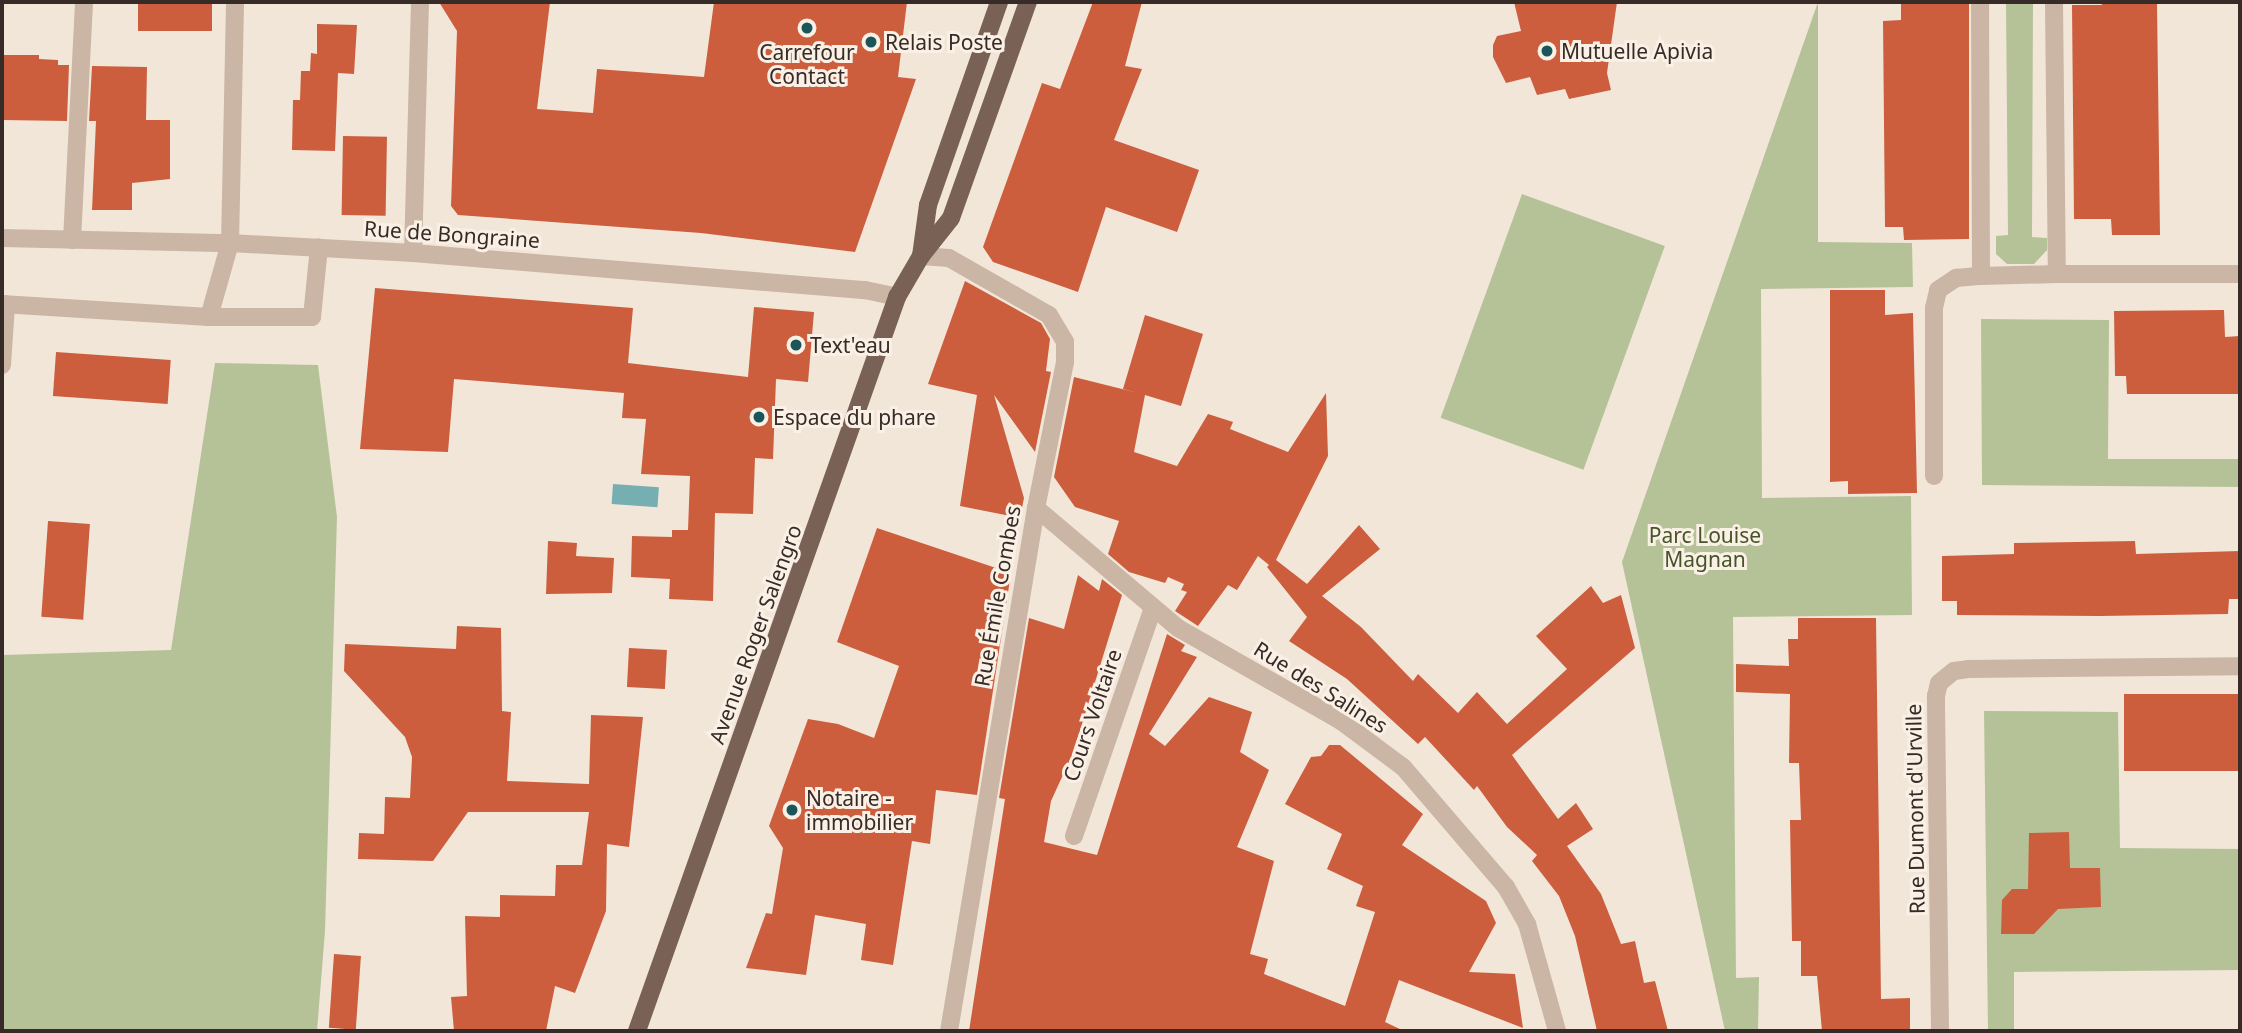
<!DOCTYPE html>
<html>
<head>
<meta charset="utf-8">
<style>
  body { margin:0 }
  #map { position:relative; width:2242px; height:1033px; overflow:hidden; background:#f2e6d9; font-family:"Noto Sans",sans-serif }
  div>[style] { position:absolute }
  .green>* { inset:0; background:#b5c298; transform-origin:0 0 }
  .water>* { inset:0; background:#76afb1; transform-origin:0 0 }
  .building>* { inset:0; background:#cc5e3d; transform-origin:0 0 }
  .street>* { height:18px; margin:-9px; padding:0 9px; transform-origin:9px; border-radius:9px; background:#cbb5a4 }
  .primary>* { height:18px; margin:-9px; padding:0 9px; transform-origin:9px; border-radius:9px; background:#796156 }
  .dots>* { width:19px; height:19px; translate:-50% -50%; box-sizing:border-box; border:4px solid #faf0e5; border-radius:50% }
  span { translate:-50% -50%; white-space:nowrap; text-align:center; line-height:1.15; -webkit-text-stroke:6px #faf0e5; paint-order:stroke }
  .poi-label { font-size:21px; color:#362b26 }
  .left { translate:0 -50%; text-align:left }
  .street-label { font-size:21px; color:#362b26 }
  .park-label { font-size:21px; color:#465529 }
  .frame { position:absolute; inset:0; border:4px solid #362b26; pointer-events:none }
</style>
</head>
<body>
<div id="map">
  <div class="green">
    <i style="clip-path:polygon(1818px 2px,1818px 242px,1912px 243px,1913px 287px,1761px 289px,1762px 498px,1911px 496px,1912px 615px,1733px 617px,1736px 978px,1759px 977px,1758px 1031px,1725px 1031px,1622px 562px)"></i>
    <i style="clip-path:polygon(2006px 2px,2033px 2px,2032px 237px,2047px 238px,2047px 250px,2034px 264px,2007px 264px,1996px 254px,1996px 236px,2008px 235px)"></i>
    <i style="left:1522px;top:194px;width:152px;height:238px;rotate:20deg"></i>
    <i style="clip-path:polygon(1981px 319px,2109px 320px,2108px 459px,2240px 459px,2240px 487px,1982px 485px)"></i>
    <i style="clip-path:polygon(215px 363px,318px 365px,337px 517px,325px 931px,317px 1031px,2px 1031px,2px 655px,171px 650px)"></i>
    <i style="clip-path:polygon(1984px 711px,2118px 712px,2120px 848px,2240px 849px,2240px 970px,2014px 972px,2014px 1031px,1988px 1031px)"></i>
  </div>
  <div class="water">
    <i style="left:613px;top:484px;width:46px;height:20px;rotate:4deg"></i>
  </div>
  <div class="building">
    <i style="left:138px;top:2px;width:74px;height:29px"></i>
    <i style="clip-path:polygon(439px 2px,550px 2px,537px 109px,593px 113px,597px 69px,704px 77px,714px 2px,907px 2px,898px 77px,916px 79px,855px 252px,701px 233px,458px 215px,451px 206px,457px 31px)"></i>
    <i style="clip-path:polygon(1093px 2px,1142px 2px,1125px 66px,1142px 69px,1114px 140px,1199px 170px,1177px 232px,1106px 207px,1078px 292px,993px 262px,983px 247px,1042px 83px,1060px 89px)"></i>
    <i style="clip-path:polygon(1514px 2px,1617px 2px,1607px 73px,1611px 90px,1569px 99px,1565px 89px,1537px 95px,1530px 77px,1506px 83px,1493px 57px,1493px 45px,1497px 36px,1521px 31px)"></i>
    <i style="clip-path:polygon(1901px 2px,1969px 2px,1969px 239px,1904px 240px,1903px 227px,1885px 227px,1883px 21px,1901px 20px)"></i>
    <i style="clip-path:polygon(2101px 2px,2157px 2px,2160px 235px,2112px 235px,2111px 219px,2074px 219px,2072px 5px,2102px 5px)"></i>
    <i style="clip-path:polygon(317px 24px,357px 25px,354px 74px,338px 73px,335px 151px,292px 150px,293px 100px,300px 100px,301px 71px,310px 71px,311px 53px,317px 54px)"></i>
    <i style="clip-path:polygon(2px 55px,39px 55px,39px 59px,58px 60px,58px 65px,69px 65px,67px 121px,2px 120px)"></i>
    <i style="clip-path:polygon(92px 66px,147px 67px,146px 120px,170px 120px,170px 179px,132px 183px,132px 210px,92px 210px,96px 121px,89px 121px)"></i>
    <i style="left:343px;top:136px;width:44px;height:79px;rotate:1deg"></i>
    <i style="clip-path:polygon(965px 281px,1041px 323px,1050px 339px,1046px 371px,1051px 372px,1035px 452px,994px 395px,1024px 498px,1020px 518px,960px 506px,977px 395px,928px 384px)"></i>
    <i style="clip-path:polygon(375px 288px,633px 308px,628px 363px,748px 377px,754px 307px,814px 312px,808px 382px,776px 379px,773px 459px,755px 458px,753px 514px,715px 513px,713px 601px,669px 599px,670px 579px,631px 577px,632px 536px,672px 537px,672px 530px,688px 530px,690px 476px,641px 474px,646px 419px,622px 418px,624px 393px,454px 379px,448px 452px,360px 449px)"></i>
    <i style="clip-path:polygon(1830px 290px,1885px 290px,1885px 315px,1913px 313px,1917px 493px,1848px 494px,1848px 481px,1830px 482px)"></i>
    <i style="clip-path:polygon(2224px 310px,2225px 337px,2240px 336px,2240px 394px,2127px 394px,2126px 376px,2115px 376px,2114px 311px)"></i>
    <i style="clip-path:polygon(1145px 315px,1203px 334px,1181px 406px,1145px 395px,1134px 452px,1177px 466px,1208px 414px,1233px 422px,1230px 429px,1288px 452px,1326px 393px,1328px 456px,1276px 560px,1307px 584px,1359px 525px,1380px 549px,1322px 596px,1361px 627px,1413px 681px,1418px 674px,1458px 713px,1477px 692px,1507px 724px,1567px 669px,1536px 636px,1591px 586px,1603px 603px,1621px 595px,1635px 648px,1512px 755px,1558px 819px,1576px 803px,1593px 829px,1567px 846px,1601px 894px,1621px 944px,1635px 941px,1644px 983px,1655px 981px,1668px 1031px,1597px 1031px,1575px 936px,1559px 896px,1532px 861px,1537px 855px,1507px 827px,1477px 786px,1474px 790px,1425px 737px,1418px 744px,1347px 679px,1289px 641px,1307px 617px,1267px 567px,1269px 565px,1258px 556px,1237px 590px,1228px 585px,1198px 626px,1175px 611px,1187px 592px,1181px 590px,1184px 584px,1168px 577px,1165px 583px,1129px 572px,1108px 554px,1119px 521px,1075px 507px,1054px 477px,1074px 377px,1138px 393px,1123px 389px)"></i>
    <i style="left:56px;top:352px;width:115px;height:44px;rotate:4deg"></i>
    <i style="left:48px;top:521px;width:42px;height:96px;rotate:4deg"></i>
    <i style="clip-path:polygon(877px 528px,1011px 573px,977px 795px,936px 790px,930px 844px,912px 841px,893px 965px,861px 960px,866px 924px,815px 915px,806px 975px,746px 968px,766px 913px,772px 914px,783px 848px,769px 826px,808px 719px,838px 724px,874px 738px,899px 666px,837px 642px)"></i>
    <i style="clip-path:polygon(548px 541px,577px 543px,576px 556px,614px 558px,612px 593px,546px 594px)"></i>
    <i style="clip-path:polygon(2135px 541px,2136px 554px,2240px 551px,2240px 599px,2229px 599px,2228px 614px,2100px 616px,1957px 615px,1957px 601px,1942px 601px,1942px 556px,2014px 554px,2014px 543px)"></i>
    <i style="clip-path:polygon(1078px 575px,1099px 591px,1102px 579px,1122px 595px,1073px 753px,1051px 801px,1044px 842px,1097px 855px,1167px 634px,1185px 645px,1181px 651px,1197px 657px,1149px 734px,1165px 746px,1209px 697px,1252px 712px,1240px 752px,1269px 770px,1237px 847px,1274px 861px,1250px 954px,1268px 959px,1264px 974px,1345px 1006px,1375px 912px,1356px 906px,1363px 886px,1327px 869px,1342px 834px,1285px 804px,1311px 757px,1321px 756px,1329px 745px,1340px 745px,1423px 814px,1402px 845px,1486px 901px,1496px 923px,1469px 972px,1515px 974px,1523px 1028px,1399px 980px,1385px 1022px,1404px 1031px,969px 1031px,1005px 799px,999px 798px,1029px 618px,1064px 629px)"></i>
    <i style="clip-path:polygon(1798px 618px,1876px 618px,1881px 999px,1910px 998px,1910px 1031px,1822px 1031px,1817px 976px,1801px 976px,1801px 941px,1792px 941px,1790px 820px,1801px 820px,1799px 763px,1789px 763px,1790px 694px,1736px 692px,1736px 664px,1789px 666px,1788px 639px,1798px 639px)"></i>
    <i style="clip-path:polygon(457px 626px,501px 628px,502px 711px,511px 712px,507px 781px,589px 784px,591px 715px,643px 717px,629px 847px,607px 844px,606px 911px,575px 993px,555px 986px,546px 1031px,454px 1031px,451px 997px,467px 996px,465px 916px,500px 917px,500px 895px,555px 896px,556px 865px,582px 865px,589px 812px,468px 812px,433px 861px,358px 859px,359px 833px,384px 834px,385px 797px,410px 798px,412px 757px,405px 737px,344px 671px,345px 644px,456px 649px)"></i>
    <i style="left:629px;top:648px;width:38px;height:39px;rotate:3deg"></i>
    <i style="left:2240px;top:694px;width:77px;height:116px;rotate:90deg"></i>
    <i style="clip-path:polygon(2069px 832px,2070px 868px,2100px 868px,2101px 907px,2058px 909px,2034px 934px,2001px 934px,2002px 900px,2012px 889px,2028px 889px,2029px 833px)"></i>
    <i style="left:334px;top:954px;width:27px;height:74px;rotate:4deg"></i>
  </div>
  <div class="street">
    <i style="left:2054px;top:2px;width:272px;rotate:89.4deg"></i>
    <i style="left:2057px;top:274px;width:183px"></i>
    <i style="left:2px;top:238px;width:228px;rotate:1.3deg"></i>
    <i style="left:230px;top:243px;width:183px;rotate:3.1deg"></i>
    <i style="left:413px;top:253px;width:454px;rotate:4.7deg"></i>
    <i style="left:865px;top:290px;width:33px;rotate:12deg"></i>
    <i style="left:72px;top:240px;width:238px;rotate:-87.1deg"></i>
    <i style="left:413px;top:253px;width:251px;rotate:-88.4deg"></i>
    <i style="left:921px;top:256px;width:28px;rotate:4deg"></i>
    <i style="left:949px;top:258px;width:115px;rotate:29.7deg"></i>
    <i style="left:1049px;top:315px;width:31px;rotate:59deg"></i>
    <i style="left:1065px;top:342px;width:20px;rotate:90deg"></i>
    <i style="left:1065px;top:362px;width:149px;rotate:101.2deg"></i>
    <i style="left:1036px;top:508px;width:530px;rotate:99.44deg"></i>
    <i style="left:1981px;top:276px;width:76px;rotate:-1.5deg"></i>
    <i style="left:2px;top:304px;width:207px;rotate:3.6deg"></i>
    <i style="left:209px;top:317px;width:103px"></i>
    <i style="left:312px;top:317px;width:70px;rotate:-84.3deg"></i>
    <i style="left:209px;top:317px;width:77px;rotate:-74.2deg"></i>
    <i style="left:230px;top:243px;width:241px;rotate:-88.8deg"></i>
    <i style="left:2px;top:365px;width:61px;rotate:-86.2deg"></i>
    <i style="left:1934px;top:476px;width:168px;rotate:-90deg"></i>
    <i style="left:1934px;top:308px;width:18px;rotate:-77deg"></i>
    <i style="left:1938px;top:290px;width:22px;rotate:-34deg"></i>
    <i style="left:1956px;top:278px;width:25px;rotate:-5deg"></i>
    <i style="left:1981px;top:276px;width:274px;rotate:-90.2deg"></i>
    <i style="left:1036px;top:508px;width:186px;rotate:40.2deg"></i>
    <i style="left:1178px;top:628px;width:188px;rotate:29.7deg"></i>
    <i style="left:1341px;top:721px;width:77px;rotate:36.6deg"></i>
    <i style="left:1403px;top:767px;width:158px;rotate:49.4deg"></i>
    <i style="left:1506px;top:887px;width:43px;rotate:60.4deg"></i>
    <i style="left:1527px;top:924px;width:111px;rotate:74.3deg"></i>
    <i style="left:1074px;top:836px;width:241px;rotate:-70.9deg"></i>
    <i style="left:1940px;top:1031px;width:335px;rotate:-90.7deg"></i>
    <i style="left:1936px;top:696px;width:13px;rotate:-77deg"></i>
    <i style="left:1939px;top:683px;width:19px;rotate:-39deg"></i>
    <i style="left:1954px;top:671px;width:14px;rotate:-8deg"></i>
    <i style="left:1968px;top:669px;width:272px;rotate:-0.6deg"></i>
  </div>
  <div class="primary">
    <i style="left:921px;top:256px;width:51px;rotate:-82.2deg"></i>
    <i style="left:928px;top:205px;width:215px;rotate:-70.7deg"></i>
    <i style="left:637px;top:1031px;width:779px;rotate:-70.49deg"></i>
    <i style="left:897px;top:297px;width:48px;rotate:-59.7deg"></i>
    <i style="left:921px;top:256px;width:48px;rotate:-51.7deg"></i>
    <i style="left:951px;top:218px;width:229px;rotate:-70.4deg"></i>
  </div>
  <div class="dots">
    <i style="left:807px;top:28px;background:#1a5659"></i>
    <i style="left:871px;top:42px;background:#1a5659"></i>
    <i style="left:1547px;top:51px;background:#1a5659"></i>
    <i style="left:796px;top:345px;background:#1a5659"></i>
    <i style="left:759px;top:417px;background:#1a5659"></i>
    <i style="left:792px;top:810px;background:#1a5659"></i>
  </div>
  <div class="poi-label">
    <span class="left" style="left:885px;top:42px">Relais Poste</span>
    <span class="left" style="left:1561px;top:51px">Mutuelle Apivia</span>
    <span style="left:807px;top:64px">Carrefour<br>Contact</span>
    <span class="left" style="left:810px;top:345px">Text'eau</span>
    <span class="left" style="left:773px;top:417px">Espace du phare</span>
    <span class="left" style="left:806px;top:810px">Notaire -<br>immobilier</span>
  </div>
  <div class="street-label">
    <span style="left:452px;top:234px;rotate:4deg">Rue de Bongraine</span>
    <span style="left:997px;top:596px;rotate:-80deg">Rue Émile Combes</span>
    <span style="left:755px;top:634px;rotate:-70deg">Avenue Roger Salengro</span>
    <span style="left:1321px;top:687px;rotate:32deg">Rue des Salines</span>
    <span style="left:1092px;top:715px;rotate:-71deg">Cours Voltaire</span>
    <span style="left:1915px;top:809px;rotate:-91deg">Rue Dumont d'Urville</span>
  </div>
  <div class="park-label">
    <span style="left:1705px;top:547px">Parc Louise<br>Magnan</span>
  </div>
  <div class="frame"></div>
</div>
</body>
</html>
